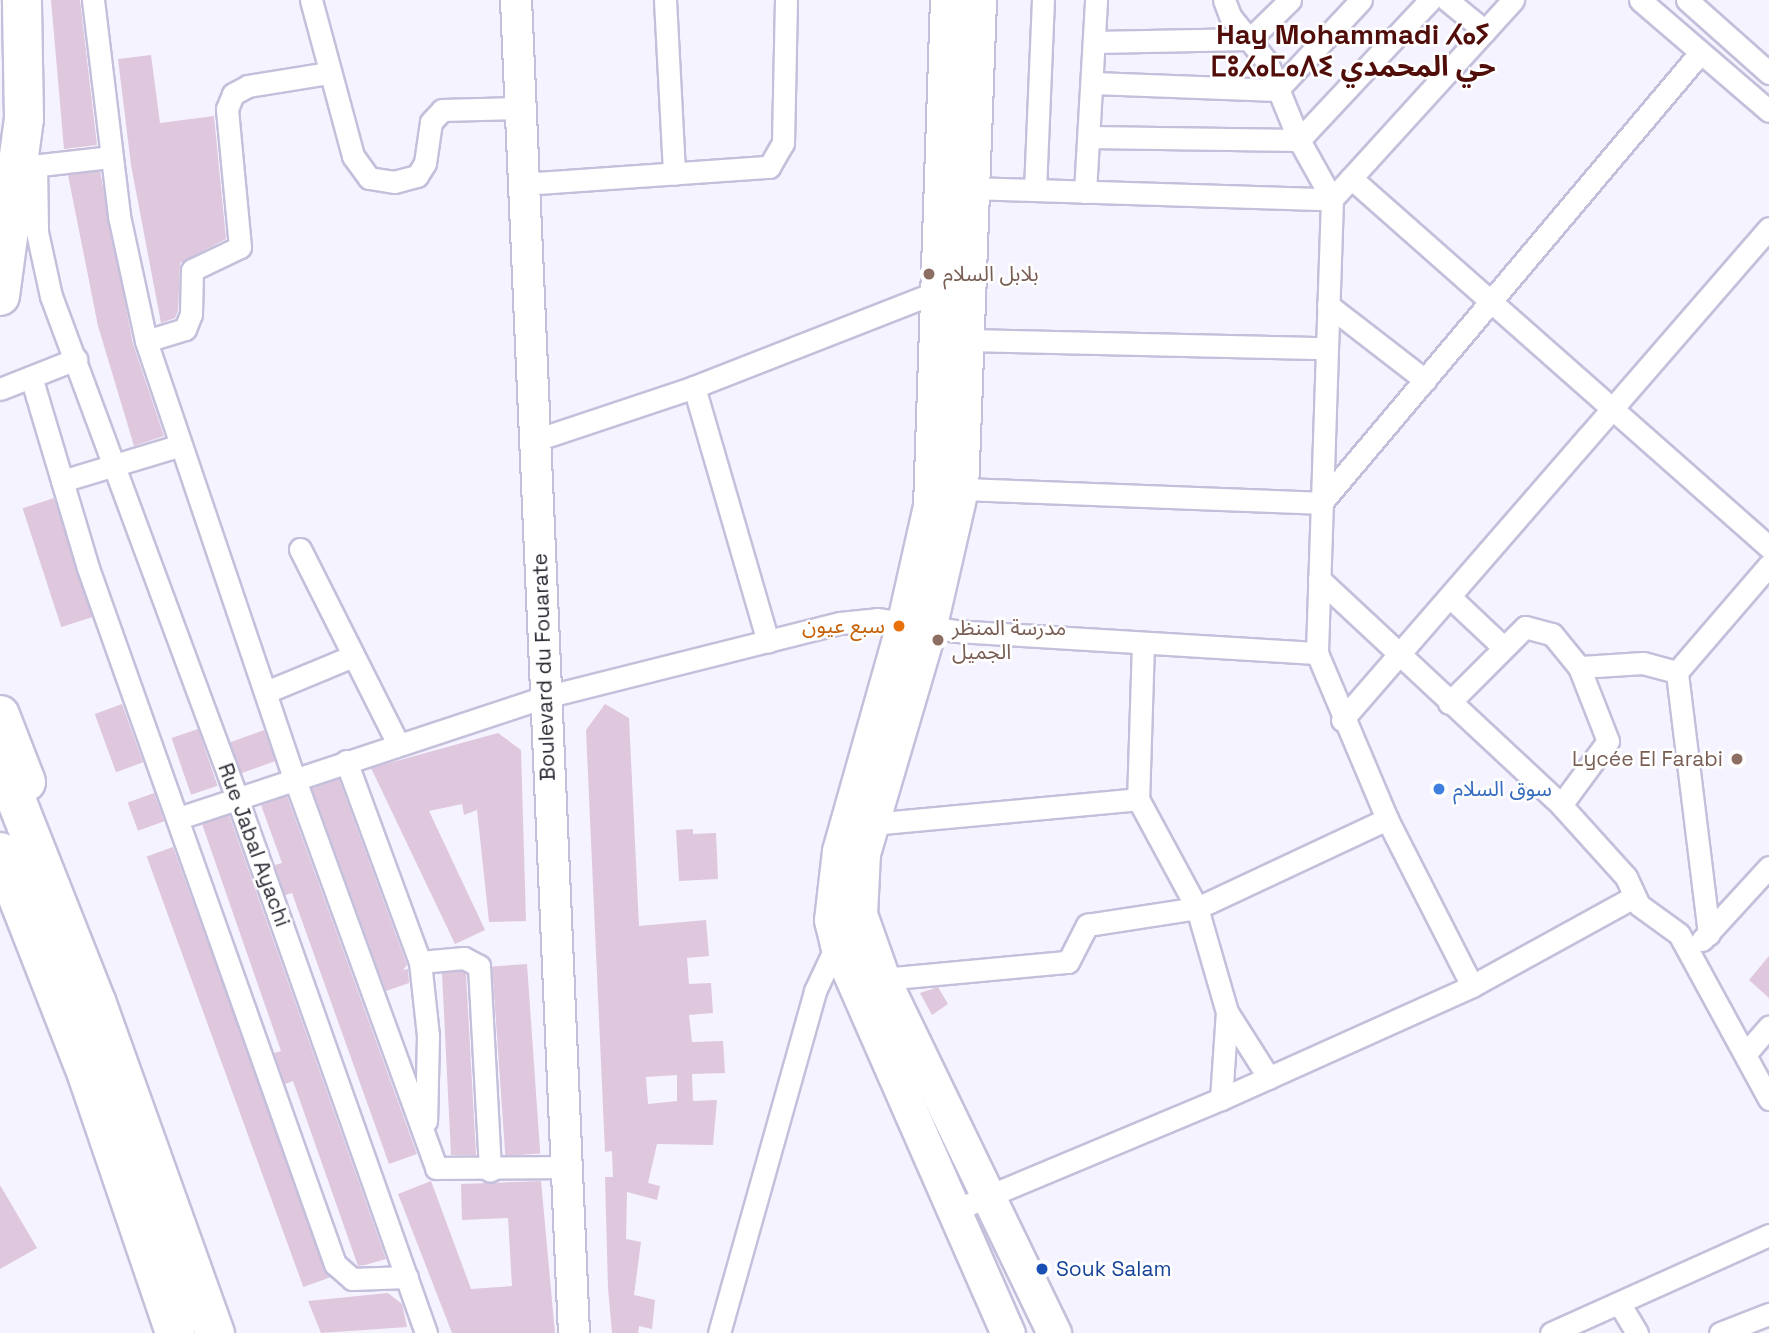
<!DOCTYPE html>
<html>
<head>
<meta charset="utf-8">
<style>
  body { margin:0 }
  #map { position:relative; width:1769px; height:1333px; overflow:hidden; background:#f5f3ff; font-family:"Space Grotesk","Noto Sans Arabic","Noto Sans Tifinagh",sans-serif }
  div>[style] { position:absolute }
  .building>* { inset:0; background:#dfc7dd; transform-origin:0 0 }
  .roads { filter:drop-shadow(2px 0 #c4bfdb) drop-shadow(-2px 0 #c4bfdb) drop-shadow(0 2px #c4bfdb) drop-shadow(0 -2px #c4bfdb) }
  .street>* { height:21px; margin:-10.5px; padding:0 10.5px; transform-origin:10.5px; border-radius:10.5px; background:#fff }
  .secondary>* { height:30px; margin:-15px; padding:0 15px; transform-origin:15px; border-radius:15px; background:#fff }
  .primary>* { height:33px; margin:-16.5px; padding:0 16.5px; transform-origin:16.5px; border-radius:16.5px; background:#fff }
  .highway>* { height:38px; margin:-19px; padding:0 19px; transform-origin:19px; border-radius:19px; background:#fff }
  .dots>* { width:19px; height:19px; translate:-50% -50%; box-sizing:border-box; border:4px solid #fff; border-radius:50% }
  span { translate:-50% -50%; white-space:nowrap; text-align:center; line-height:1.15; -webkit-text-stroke:5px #fff; paint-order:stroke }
  .education-label { font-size:21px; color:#785e54 }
  .left { translate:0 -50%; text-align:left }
  .right { translate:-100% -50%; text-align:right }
  .food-label { font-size:21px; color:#c56008 }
  .street-label { font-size:21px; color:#2d2b36 }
  .shop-label { font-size:21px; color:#366cbe }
  .transit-label { font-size:21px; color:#164399 }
  .district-label { font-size:28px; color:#510d0a; font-weight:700 }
</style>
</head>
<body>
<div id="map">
  <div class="building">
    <i style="clip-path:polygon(51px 0,80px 0,97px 145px,64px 149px)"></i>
    <i style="clip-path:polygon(151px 55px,160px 123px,214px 116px,226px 239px,180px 263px,178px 311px,175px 318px,161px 323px,131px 165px,118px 59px)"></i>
    <i style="clip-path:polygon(100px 171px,133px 344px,164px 436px,134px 446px,98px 326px,68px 175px)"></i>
    <i style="left:54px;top:498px;width:125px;height:33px;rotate:72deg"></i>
    <i style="left:122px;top:704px;width:62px;height:29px;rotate:70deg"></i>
    <i style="clip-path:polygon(evenodd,605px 704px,629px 718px,639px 926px,706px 920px,709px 956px,687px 958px,689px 984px,711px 983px,713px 1013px,689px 1015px,692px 1042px,723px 1041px,725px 1073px,692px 1074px,693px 1101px,717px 1100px,713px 1145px,657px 1144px,648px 1183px,660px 1186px,657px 1200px,627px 1192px,626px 1239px,641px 1242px,634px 1295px,655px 1300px,652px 1329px,639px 1326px,638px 1333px,612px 1333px,608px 1288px,605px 1177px,613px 1177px,612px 1151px,605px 1152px,586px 730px,605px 704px,677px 1075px,677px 1101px,648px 1104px,646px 1077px,677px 1075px)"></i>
    <i style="left:198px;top:729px;width:60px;height:28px;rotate:71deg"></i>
    <i style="left:264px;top:730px;width:33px;height:36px;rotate:70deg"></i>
    <i style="clip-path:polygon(498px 733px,521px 750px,526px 921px,489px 922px,477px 810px,464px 815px,462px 804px,429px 811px,485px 930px,455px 944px,371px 768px)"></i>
    <i style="clip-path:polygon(339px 779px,407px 965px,403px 970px,408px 969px,409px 983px,386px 991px,312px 788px)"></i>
    <i style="left:154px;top:793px;width:30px;height:28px;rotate:70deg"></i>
    <i style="clip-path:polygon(287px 796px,417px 1154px,389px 1164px,292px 893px,285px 895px,275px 865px,282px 863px,261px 805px)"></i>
    <i style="clip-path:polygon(229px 815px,386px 1259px,365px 1265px,358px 1266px,293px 1081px,285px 1084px,274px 1053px,281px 1051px,202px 824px)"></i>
    <i style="clip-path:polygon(693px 829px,693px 834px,716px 833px,718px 879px,679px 881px,676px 830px)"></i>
    <i style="left:173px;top:847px;width:458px;height:28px;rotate:70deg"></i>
    <i style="clip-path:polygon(1769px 956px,1769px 998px,1749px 980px)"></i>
    <i style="left:527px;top:964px;width:190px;height:35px;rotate:86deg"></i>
    <i style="clip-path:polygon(461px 971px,466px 974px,476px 1155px,451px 1155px,442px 973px)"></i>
    <i style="clip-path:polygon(938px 987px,948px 1004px,932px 1015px,920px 993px)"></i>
    <i style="clip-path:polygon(431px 1181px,471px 1289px,512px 1286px,508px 1218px,462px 1220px,461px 1184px,541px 1181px,555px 1333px,452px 1333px,398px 1194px)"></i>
    <i style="clip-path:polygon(0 1185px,37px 1248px,0 1269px)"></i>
    <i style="clip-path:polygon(388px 1293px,402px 1304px,407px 1327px,321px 1333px,308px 1301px)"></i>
  </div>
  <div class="roads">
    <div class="street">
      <i style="left:93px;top:0;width:218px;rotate:83.1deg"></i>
      <i style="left:119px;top:216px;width:128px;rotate:77.8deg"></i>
      <i style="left:146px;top:341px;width:460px;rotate:71.3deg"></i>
      <i style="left:294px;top:777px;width:416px;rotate:70deg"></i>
      <i style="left:436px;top:1168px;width:130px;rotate:-0.4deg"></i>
      <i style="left:311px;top:0;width:162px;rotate:74.9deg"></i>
      <i style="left:353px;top:156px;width:27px;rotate:54deg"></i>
      <i style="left:369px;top:178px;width:25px;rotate:9deg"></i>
      <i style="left:394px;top:182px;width:24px;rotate:-15deg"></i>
      <i style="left:417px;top:176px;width:15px;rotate:-58deg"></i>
      <i style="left:425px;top:163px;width:41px;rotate:-81.7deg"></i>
      <i style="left:431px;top:122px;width:16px;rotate:-47deg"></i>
      <i style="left:442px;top:110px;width:77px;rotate:-1.5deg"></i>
      <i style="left:665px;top:0;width:174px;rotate:87deg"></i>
      <i style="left:1224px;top:0;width:17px;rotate:69deg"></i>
      <i style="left:1230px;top:16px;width:59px;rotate:51.2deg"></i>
      <i style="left:1267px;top:62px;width:84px;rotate:67.7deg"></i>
      <i style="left:1299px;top:140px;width:68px;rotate:60.8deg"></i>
      <i style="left:1332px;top:199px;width:454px;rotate:91.9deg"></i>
      <i style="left:1317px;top:653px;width:180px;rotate:67.1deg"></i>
      <i style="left:1387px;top:819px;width:187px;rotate:63deg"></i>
      <i style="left:1447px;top:0;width:49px;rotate:39.2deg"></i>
      <i style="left:1640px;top:0;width:170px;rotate:40.7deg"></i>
      <i style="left:1687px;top:0;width:110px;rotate:41.7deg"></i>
      <i style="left:1094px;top:42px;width:156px;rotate:-1.1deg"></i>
      <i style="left:1250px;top:39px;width:56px;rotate:-44.3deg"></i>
      <i style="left:1094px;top:83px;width:183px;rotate:2.2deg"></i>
      <i style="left:1277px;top:90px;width:123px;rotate:-47deg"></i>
      <i style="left:1089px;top:137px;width:210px;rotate:0.8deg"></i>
      <i style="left:1299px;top:140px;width:192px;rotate:-46.9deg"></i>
      <i style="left:36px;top:165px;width:67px;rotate:89.1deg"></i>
      <i style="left:37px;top:232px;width:66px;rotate:77.7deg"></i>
      <i style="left:51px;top:296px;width:535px;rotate:69.67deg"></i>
      <i style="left:237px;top:798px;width:567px;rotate:70.54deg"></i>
      <i style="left:23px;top:167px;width:89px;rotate:-6.5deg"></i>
      <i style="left:1351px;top:178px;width:558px;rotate:41.44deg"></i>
      <i style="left:523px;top:184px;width:247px;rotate:-4deg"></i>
      <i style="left:769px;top:167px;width:28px;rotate:-60deg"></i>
      <i style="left:783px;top:143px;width:143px;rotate:-88.8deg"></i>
      <i style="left:972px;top:188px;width:360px;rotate:1.8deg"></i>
      <i style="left:1332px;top:199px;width:269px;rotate:-47.7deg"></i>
      <i style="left:1035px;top:190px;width:190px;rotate:-87.6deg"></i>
      <i style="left:1085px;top:192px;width:192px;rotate:-86.7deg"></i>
      <i style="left:1328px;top:305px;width:123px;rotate:37.7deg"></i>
      <i style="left:967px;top:340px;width:359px;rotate:1.3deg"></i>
      <i style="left:146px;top:341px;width:41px;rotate:-17.1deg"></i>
      <i style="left:185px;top:329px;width:16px;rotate:-68deg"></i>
      <i style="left:191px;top:314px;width:44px;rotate:-88.7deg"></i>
      <i style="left:192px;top:270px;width:53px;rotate:-25.6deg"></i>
      <i style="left:240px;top:247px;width:139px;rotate:-95.4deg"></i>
      <i style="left:227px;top:109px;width:16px;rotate:-68deg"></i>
      <i style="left:233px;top:94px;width:17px;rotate:-28deg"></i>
      <i style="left:248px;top:86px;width:81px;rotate:-9.2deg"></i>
      <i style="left:32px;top:380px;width:196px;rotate:73.4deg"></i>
      <i style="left:88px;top:568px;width:739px;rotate:70.46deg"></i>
      <i style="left:335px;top:1264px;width:23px;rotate:41deg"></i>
      <i style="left:352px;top:1279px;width:55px;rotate:-2.1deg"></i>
      <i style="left:694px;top:387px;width:265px;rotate:73.8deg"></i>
      <i style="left:0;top:389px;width:82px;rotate:-21.5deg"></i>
      <i style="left:536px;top:440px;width:167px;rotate:-18.5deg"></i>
      <i style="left:694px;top:387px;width:261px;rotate:-21.4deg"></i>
      <i style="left:62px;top:481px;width:124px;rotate:-16.8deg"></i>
      <i style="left:961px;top:489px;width:360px;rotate:2.2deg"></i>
      <i style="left:1321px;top:503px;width:588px;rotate:-49.9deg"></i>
      <i style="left:300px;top:549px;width:218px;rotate:63.3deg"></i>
      <i style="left:1319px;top:579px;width:331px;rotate:43deg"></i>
      <i style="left:1561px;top:805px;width:97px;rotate:47.9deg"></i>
      <i style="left:1626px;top:877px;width:31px;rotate:65deg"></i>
      <i style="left:1639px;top:905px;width:49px;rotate:35.9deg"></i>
      <i style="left:1679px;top:934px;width:188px;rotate:61.4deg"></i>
      <i style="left:1450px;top:597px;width:73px;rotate:43.3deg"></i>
      <i style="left:1143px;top:643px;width:156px;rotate:91.8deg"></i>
      <i style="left:1138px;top:799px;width:124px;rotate:61.6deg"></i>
      <i style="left:1197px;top:908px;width:108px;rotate:73.9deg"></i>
      <i style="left:1227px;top:1012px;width:78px;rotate:57.5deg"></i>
      <i style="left:1579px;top:667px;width:64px;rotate:-3.6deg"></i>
      <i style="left:1643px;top:663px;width:35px;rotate:15deg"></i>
      <i style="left:266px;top:692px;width:94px;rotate:-22.5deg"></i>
      <i style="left:1449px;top:703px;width:107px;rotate:-45deg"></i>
      <i style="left:1525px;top:627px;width:28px;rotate:15deg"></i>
      <i style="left:1552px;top:634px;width:43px;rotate:50.7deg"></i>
      <i style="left:1579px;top:667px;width:79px;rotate:68.6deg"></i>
      <i style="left:1608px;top:741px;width:79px;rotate:126.3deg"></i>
      <i style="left:1342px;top:720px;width:651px;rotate:-49.05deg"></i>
      <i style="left:346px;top:761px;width:214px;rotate:69.8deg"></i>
      <i style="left:420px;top:962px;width:74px;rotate:83.8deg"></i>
      <i style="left:428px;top:1036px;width:85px;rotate:91.3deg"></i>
      <i style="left:179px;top:818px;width:385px;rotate:-18.3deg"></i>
      <i style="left:545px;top:697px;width:304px;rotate:-14.1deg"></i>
      <i style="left:840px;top:623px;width:37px;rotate:-6deg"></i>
      <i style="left:877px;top:619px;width:79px;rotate:8.7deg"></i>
      <i style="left:955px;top:631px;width:363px;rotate:3.5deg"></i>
      <i style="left:871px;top:824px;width:268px;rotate:-5.3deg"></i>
      <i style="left:1709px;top:934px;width:264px;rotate:-97deg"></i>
      <i style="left:1677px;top:672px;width:141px;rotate:-49.3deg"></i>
      <i style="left:1702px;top:940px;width:99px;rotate:-47.5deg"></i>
      <i style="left:420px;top:962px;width:44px;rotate:-5.2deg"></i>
      <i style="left:464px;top:958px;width:17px;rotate:28deg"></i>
      <i style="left:479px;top:966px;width:205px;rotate:86.9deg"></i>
      <i style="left:883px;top:979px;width:186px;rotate:-5.3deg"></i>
      <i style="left:1068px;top:962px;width:42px;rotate:-62.8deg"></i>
      <i style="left:1087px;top:925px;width:111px;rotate:-8.8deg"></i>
      <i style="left:1197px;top:908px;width:210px;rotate:-25.1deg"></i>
      <i style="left:1746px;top:1053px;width:35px;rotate:-49deg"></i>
      <i style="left:1221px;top:1099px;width:87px;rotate:-86.1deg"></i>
      <i style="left:953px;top:1211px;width:290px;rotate:-22.7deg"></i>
      <i style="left:1221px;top:1099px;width:275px;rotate:-24.2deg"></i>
      <i style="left:1472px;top:986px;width:185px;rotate:-28.8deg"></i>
      <i style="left:1619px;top:1303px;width:35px;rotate:59deg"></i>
      <i style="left:719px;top:1333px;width:355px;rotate:-74.3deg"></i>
      <i style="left:815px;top:991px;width:52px;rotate:-64.9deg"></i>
      <i style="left:1551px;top:1333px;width:239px;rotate:-24.2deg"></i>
      <i style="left:1720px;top:1333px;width:53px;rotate:-21.2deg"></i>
    </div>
    <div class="secondary">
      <i style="left:516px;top:0;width:1334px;rotate:87.51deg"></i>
    </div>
    <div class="primary">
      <i style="left:947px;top:0;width:506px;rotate:91.92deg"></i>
      <i style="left:930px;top:506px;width:118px;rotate:102.7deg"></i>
      <i style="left:904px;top:621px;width:239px;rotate:105.8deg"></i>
      <i style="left:839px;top:851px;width:69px;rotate:96.6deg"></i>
      <i style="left:831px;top:920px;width:25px;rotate:76deg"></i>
      <i style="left:837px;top:944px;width:425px;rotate:66.3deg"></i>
      <i style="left:979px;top:0;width:489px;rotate:92.1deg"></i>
      <i style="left:961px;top:489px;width:144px;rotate:102.9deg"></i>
      <i style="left:929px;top:629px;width:234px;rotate:106.4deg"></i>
      <i style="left:863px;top:853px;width:61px;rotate:92.8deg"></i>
      <i style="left:860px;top:914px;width:69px;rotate:70.5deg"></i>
      <i style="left:883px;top:979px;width:393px;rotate:64.2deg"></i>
    </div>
    <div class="highway">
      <i style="left:0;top:296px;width:179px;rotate:-82.3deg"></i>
      <i style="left:24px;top:119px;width:119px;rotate:-91deg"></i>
      <i style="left:0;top:715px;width:72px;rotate:68.8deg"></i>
      <i style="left:0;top:759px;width:264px;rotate:68.4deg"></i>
      <i style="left:97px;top:1004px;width:350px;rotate:70.3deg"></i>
      <i style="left:0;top:852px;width:242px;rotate:68.6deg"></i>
      <i style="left:88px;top:1077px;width:270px;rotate:71.2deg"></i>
    </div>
  </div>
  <div class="dots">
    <i style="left:929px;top:274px;background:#8d6e63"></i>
    <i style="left:899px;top:626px;background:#e8710a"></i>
    <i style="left:938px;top:640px;background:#8d6e63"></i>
    <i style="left:1737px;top:759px;background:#8d6e63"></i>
    <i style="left:1439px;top:789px;background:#3f7fe0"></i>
    <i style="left:1042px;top:1269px;background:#1a4fb4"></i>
  </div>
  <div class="education-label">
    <span class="left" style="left:943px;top:274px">بلابل السلام</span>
    <span class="left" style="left:952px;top:640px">مدرسة المنظر<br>الجميل</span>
    <span class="right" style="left:1723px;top:759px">Lycée El Farabi</span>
  </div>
  <div class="food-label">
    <span class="right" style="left:885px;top:626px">سبع عيون</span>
  </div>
  <div class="street-label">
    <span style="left:544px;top:667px;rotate:-92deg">Boulevard du Fouarate</span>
    <span style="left:254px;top:845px;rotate:70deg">Rue Jabal Ayachi</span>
  </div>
  <div class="shop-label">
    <span class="left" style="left:1453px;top:789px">سوق السلام</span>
  </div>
  <div class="transit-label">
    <span class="left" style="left:1056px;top:1269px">Souk Salam</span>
  </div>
  <div class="district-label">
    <span style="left:1353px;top:50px">Hay Mohammadi ⵃⴰⵢ<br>ⵎⵓⵃⴰⵎⴰⴷⵉ حي المحمدي</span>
  </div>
</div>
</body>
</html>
